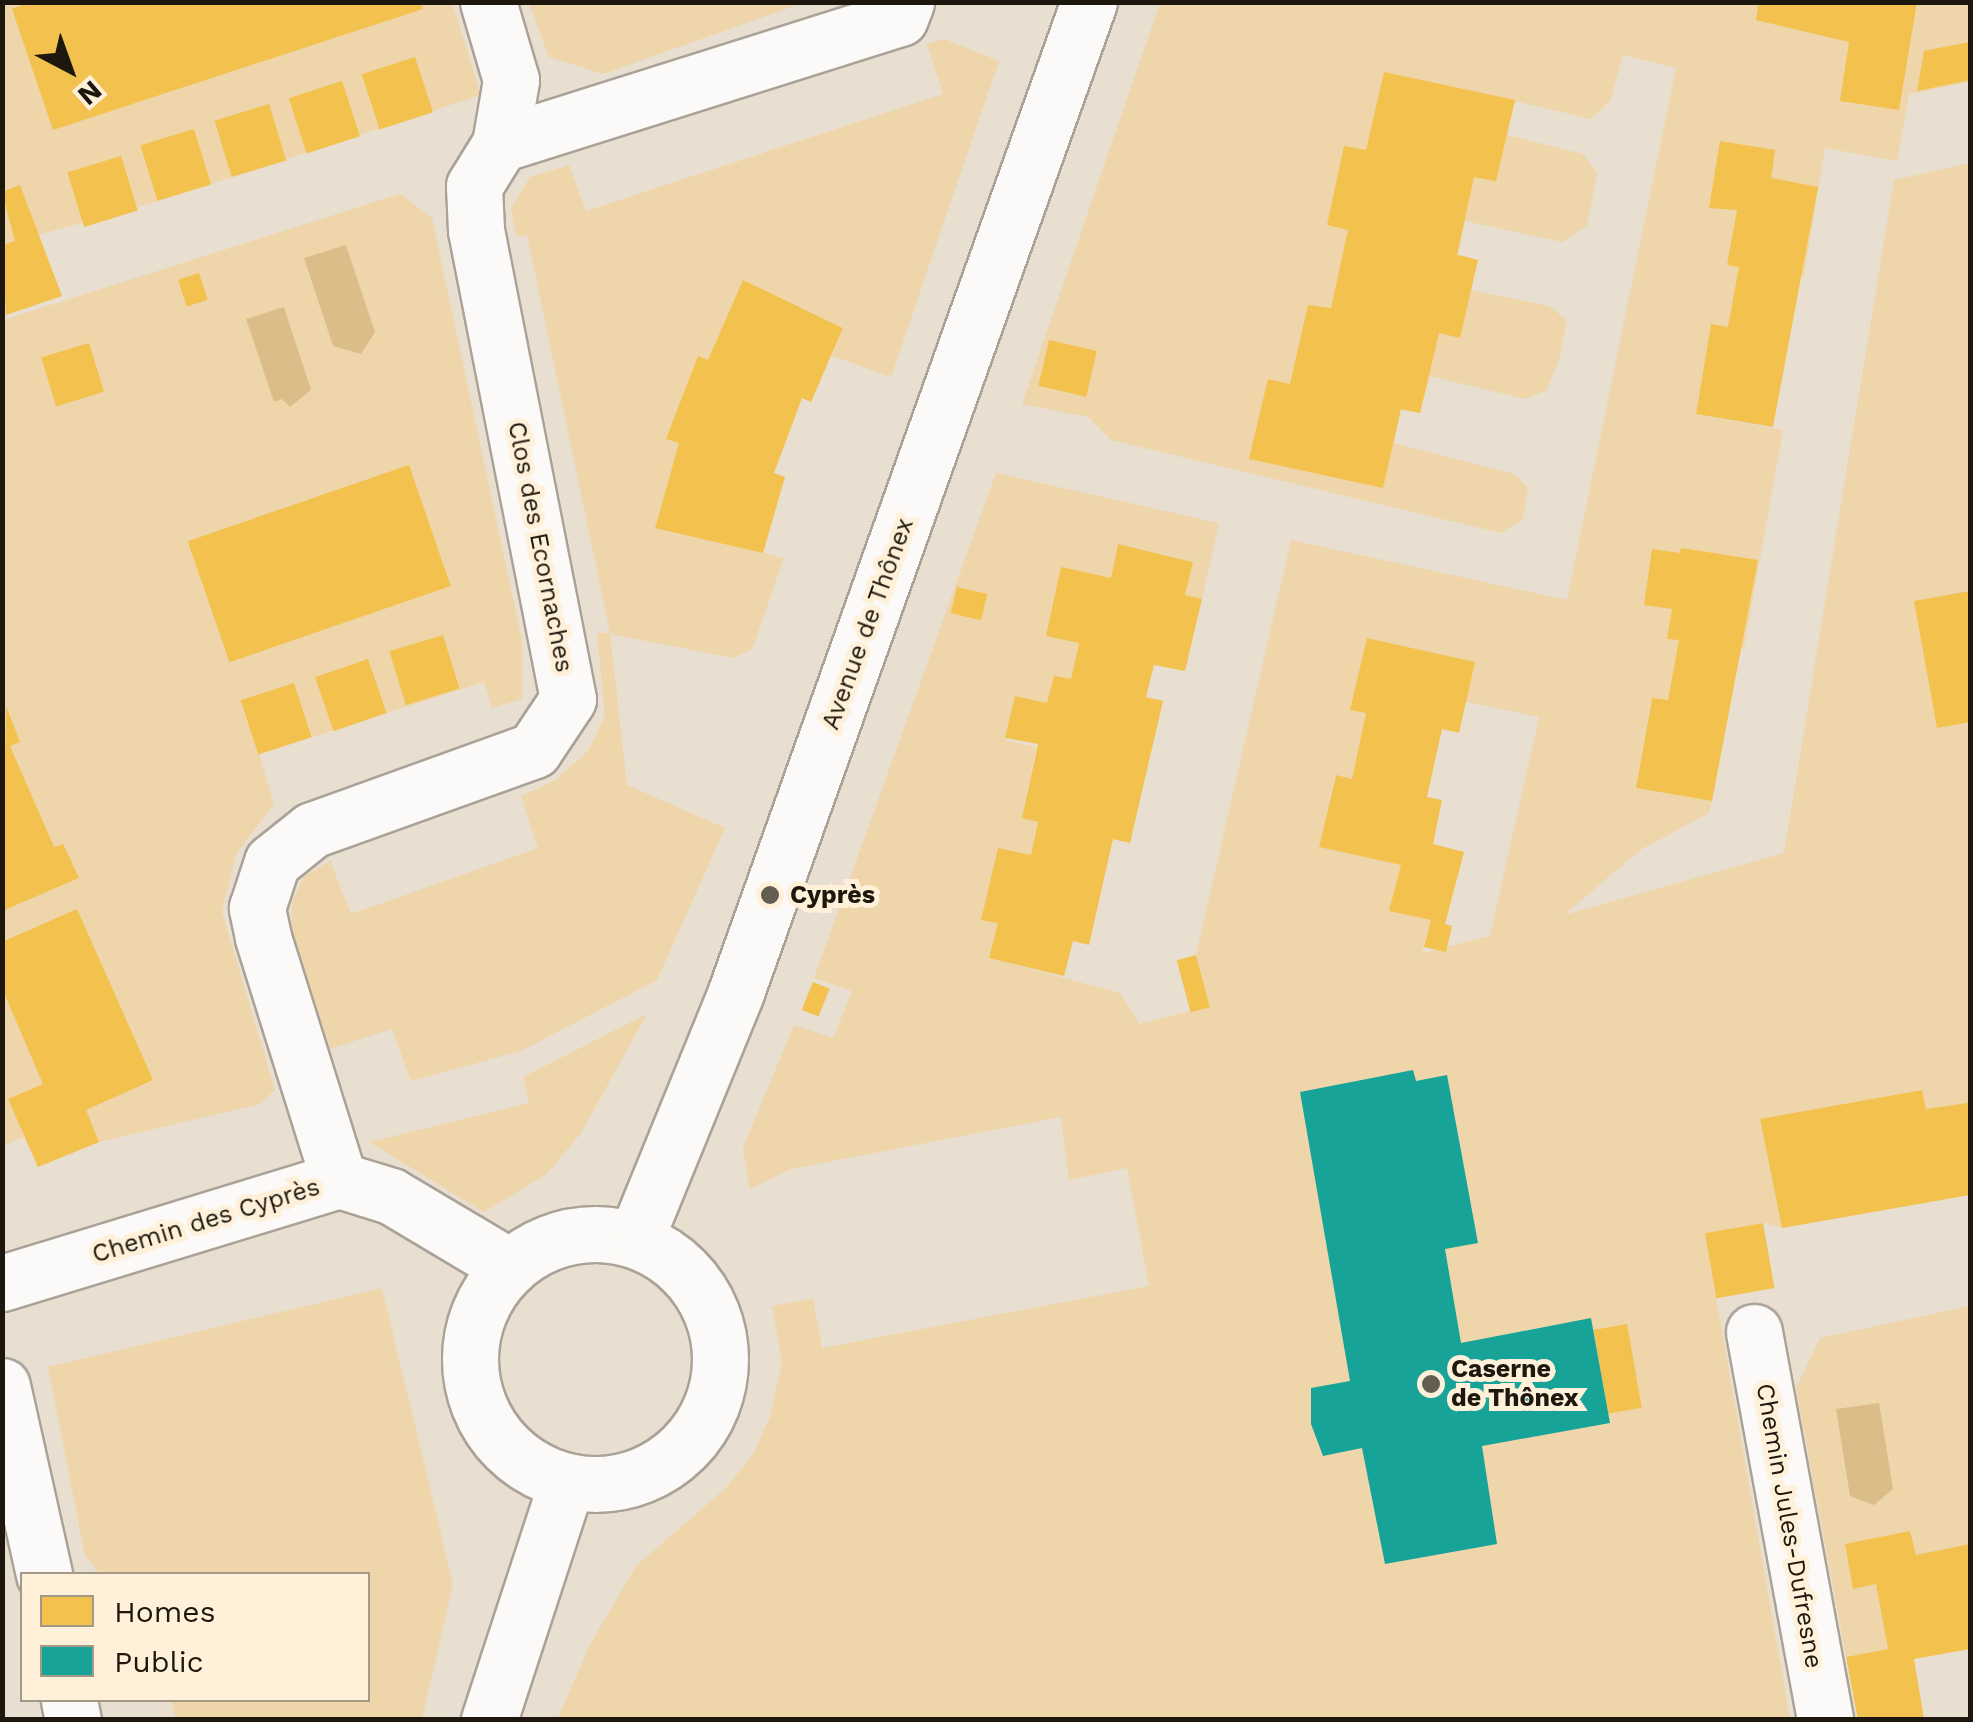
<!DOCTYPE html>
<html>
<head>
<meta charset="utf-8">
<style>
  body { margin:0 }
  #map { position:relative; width:1973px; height:1722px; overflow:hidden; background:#e8dfd0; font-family:"Work Sans",sans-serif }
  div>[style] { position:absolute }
  .green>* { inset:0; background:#efd5aa }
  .water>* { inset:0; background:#dbbd89 }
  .homes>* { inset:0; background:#f2c14e; transform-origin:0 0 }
  .public>* { inset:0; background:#17a398 }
  .roads { filter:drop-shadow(2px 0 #aaa297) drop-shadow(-2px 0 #aaa297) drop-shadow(0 2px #aaa297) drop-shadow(0 -2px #aaa297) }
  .minor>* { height:55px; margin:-27.5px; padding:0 27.5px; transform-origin:27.5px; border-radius:27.5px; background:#fcfaf8 }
  .major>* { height:55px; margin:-27.5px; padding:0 27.5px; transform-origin:27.5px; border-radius:27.5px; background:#fcfaf8 }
  .major>.ring { margin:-27.5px; padding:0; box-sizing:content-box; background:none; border:55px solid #fcfaf8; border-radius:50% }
  .dots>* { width:28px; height:28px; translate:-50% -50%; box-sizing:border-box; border:5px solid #fef0d9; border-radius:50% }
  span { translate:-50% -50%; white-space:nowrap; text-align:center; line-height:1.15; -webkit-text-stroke:10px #fef0d9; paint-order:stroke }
  .street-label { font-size:25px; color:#1d170d }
  .poi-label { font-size:25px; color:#1d170d; font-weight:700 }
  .left { translate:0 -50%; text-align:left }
  .frame { position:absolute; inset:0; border:5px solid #1d170d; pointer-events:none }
  .legend { position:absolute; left:20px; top:1572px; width:350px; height:130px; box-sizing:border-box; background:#fef0d9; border:2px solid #a49987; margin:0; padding:12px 18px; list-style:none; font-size:30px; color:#1d170d }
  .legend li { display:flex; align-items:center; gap:20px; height:50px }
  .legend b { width:50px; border:2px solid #a49987 }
  .north { position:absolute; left:20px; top:20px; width:100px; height:100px; -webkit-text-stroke:8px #fef0d9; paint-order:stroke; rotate:139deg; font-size:28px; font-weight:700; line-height:40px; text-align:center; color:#1d170d }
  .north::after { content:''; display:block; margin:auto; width:35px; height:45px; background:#1d170d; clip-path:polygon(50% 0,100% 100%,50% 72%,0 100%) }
</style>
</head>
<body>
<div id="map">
  <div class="green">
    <i style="clip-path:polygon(2px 3px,452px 3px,481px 95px,159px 201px,3px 245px)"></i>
    <i style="clip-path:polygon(529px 3px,529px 2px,803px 3px,603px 74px,549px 57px)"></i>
    <i style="clip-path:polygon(evenodd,1160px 3px,1970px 3px,1970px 82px,1909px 94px,1897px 161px,1825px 148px,1804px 276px,1728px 327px,1711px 325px,1696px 414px,1783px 430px,1744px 649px,1679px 641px,1668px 700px,1651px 699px,1636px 788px,1712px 801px,1709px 813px,1640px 850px,1564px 915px,1784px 853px,1894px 180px,1970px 163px,1970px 1118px,1967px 1104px,1926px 1109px,1921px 1090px,1760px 1119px,1782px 1228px,1763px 1223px,1705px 1234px,1790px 1719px,557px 1720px,591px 1643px,636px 1566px,727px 1487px,752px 1456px,770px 1417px,782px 1362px,772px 1306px,813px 1299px,822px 1348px,1149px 1286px,1127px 1168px,1069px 1180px,1061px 1117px,791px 1169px,750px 1189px,743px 1148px,794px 1025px,833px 1038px,852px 991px,814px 978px,996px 473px,1219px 523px,1202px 599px,1185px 595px,1193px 561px,1118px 544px,1111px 578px,1094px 575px,1071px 679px,1047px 703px,1015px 696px,1005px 740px,1036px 747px,1022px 818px,1038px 822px,1031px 855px,998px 848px,981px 919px,998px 923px,990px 958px,1120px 993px,1139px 1024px,1210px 1006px,1196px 955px,1291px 540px,1567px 600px,1676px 68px,1623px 55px,1610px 101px,1591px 119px,1515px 101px,1507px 135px,1583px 154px,1597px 173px,1587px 226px,1562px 242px,1465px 221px,1458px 254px,1478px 260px,1471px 290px,1549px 306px,1567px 320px,1559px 359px,1547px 390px,1525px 399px,1430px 376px,1420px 413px,1400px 410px,1394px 443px,1514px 474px,1528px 487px,1523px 519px,1501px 533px,1111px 440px,1088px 417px,1022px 404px,1160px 3px,1368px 638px,1474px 662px,1466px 702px,1539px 717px,1490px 936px,1422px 953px,1431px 920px,1390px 911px,1401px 865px,1319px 847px,1335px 775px,1352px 779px,1366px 713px,1351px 709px,1368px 638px)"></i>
    <i style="clip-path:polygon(944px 39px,999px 61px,891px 377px,832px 356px,843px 327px,743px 280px,708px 360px,698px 357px,667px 438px,679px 443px,655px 527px,784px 558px,752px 649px,734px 658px,610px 634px,627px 785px,725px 828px,657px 980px,521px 1051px,411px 1081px,392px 1029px,330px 1049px,291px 927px,292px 902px,304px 877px,330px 861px,351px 914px,538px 848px,521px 796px,554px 781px,588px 751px,605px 716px,597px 633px,610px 633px,527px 235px,516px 237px,511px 208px,530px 177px,569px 165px,586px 211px,943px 94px,927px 44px)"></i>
    <i style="clip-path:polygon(400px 194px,432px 218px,522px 641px,522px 699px,492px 708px,484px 682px,259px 754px,274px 804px,236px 854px,222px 912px,275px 1090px,260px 1104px,99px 1142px,38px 1167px,24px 1137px,3px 1146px,3px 808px,31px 795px,10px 746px,20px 742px,3px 707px,3px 320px)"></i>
    <i style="clip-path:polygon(647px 1014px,581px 1133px,547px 1174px,484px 1212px,369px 1142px,529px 1103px,523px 1077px)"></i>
    <i style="clip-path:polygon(382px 1288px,453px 1584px,422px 1719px,176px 1719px,171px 1700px,368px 1700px,368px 1574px,100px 1574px,85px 1556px,48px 1367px)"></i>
    <i style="clip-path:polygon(1970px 1306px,1970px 1544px,1916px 1555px,1910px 1531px,1876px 1584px,1888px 1649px,1846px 1657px,1796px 1388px,1820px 1338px)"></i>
  </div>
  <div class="water">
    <i style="clip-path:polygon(346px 245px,375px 332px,361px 354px,333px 346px,304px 258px)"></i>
    <i style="clip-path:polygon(284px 307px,311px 390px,290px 407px,282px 399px,274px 402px,246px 319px)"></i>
    <i style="clip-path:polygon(1879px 1403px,1893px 1489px,1874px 1505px,1850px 1496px,1836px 1409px)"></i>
  </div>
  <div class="homes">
    <i style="clip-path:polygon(31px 2px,421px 2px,423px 9px,53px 130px,12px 9px)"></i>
    <i style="clip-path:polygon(1759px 2px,1917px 2px,1899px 110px,1840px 101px,1849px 42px,1756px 20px)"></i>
    <i style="clip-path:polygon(1970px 42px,1970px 80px,1917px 91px,1924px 51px)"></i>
    <i style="left:415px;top:57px;width:58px;height:56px;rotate:72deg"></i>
    <i style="clip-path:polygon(1384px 72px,1515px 100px,1496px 181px,1474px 177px,1457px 255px,1478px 260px,1460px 338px,1439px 333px,1420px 413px,1401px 409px,1383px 488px,1249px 459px,1268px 379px,1290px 384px,1308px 305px,1331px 308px,1348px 230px,1327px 225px,1344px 146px,1366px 150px)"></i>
    <i style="left:342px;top:81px;width:58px;height:56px;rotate:72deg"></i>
    <i style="left:269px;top:104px;width:59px;height:57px;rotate:73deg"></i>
    <i style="left:194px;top:129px;width:58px;height:56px;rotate:73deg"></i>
    <i style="clip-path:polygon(1720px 141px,1775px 150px,1771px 178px,1818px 187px,1773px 427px,1696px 414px,1711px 324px,1728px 327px,1739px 267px,1727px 265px,1737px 210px,1709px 208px)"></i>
    <i style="left:121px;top:156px;width:57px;height:56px;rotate:73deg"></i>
    <i style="clip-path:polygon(20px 185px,62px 296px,6px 315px,2px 245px,15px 241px,2px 192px)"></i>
    <i style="left:199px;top:273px;width:28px;height:22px;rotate:72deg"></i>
    <i style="clip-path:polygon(743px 280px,843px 328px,811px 402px,802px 398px,774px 473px,785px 477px,763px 553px,655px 528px,679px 443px,666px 439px,698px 356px,708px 360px)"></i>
    <i style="left:1049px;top:340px;width:49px;height:47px;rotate:13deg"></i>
    <i style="left:89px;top:343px;width:51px;height:50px;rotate:73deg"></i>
    <i style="left:409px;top:465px;width:128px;height:234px;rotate:71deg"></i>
    <i style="clip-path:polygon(1118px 544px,1193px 562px,1185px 595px,1202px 599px,1185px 671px,1154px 665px,1146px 697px,1163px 701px,1130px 843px,1113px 839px,1089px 945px,1073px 941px,1064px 976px,989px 958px,998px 923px,981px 920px,998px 848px,1031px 855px,1038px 822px,1022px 818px,1038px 744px,1005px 738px,1015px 696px,1047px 703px,1054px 676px,1071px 679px,1079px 643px,1046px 636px,1061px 567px,1111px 578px)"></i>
    <i style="clip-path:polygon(1681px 548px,1758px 560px,1712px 801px,1636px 788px,1652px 698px,1668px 700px,1679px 640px,1667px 639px,1672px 609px,1644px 605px,1652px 549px,1680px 553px)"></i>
    <i style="left:957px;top:587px;width:31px;height:27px;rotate:13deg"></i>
    <i style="clip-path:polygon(1970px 591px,1970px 722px,1937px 728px,1914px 601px)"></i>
    <i style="left:443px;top:635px;width:56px;height:56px;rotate:73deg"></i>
    <i style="clip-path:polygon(1367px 638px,1475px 662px,1459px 733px,1442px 729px,1427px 797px,1442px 800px,1433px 844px,1464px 852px,1445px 924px,1452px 926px,1446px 952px,1424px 947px,1431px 920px,1389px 911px,1401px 865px,1319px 847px,1336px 775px,1352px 779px,1366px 713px,1350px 710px)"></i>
    <i style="left:368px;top:659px;width:57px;height:56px;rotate:71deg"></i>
    <i style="left:294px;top:683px;width:57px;height:56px;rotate:72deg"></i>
    <i style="clip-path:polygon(6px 706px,20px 742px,10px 746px,54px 847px,63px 844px,79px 878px,2px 911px)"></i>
    <i style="clip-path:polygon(77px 909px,153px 1080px,86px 1110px,99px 1142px,38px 1167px,8px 1099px,43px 1084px,2px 988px,2px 942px)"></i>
    <i style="left:1196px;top:955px;width:54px;height:20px;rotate:75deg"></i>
    <i style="left:813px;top:982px;width:18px;height:30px;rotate:22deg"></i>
    <i style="clip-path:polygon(1922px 1090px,1926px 1109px,1968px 1103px,1970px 1195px,1782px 1228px,1760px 1119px)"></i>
    <i style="left:1763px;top:1223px;width:66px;height:59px;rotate:80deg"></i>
    <i style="left:1627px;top:1324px;width:85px;height:34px;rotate:80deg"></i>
    <i style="clip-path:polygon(1910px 1531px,1916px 1555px,1970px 1544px,1970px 1649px,1914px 1659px,1924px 1719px,1858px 1720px,1846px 1657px,1888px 1649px,1876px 1584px,1853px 1589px,1845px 1544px)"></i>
  </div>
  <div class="public">
    <i style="clip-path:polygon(1413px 1070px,1416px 1081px,1447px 1075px,1478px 1243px,1445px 1249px,1461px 1343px,1591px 1318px,1610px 1423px,1482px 1446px,1497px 1544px,1385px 1564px,1362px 1448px,1323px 1456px,1311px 1424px,1311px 1388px,1350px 1381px,1300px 1092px)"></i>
  </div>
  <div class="roads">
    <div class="minor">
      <i style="left:500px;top:144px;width:419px;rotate:-17.5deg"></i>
      <i style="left:900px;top:18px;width:17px;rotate:-69deg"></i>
      <i style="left:339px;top:1180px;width:255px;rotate:-107.4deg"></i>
      <i style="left:263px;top:937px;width:30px;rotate:-102deg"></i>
      <i style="left:257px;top:908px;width:48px;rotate:-71.9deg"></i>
      <i style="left:272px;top:862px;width:51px;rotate:-38.7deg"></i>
      <i style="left:312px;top:830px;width:236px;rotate:-19.8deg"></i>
      <i style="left:534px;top:750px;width:61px;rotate:-56.3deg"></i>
      <i style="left:568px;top:699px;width:478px;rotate:-101.1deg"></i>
      <i style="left:476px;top:230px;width:44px;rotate:-92.6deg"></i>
      <i style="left:474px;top:186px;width:49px;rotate:-58.2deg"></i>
      <i style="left:500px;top:144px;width:65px;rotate:-80.2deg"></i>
      <i style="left:511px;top:80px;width:81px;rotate:-106.4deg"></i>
      <i style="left:2px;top:1283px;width:352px;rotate:-17deg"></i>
      <i style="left:339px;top:1180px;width:54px;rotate:17.1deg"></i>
      <i style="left:391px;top:1196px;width:139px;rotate:30.8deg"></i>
      <i style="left:1754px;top:1332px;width:394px;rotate:79.6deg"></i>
      <i style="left:2px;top:1386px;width:193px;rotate:77.4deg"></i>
      <i style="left:69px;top:1700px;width:20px;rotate:79deg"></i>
    </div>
    <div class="major">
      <i class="ring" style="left:470px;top:1234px;width:195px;height:195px"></i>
      <i style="left:635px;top:1240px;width:268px;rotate:-67.8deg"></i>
      <i style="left:736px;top:992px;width:1051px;rotate:-70.38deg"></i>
      <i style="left:489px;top:1720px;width:250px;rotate:-71.9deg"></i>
    </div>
  </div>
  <div class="dots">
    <i style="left:770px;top:895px;background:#645d51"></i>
    <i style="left:1431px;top:1384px;background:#645d51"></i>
  </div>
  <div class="street-label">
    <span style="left:540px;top:547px;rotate:79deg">Clos des Ecornaches</span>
    <span style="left:868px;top:624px;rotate:-70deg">Avenue de Thônex</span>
    <span style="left:206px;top:1221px;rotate:-17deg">Chemin des Cyprès</span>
    <span style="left:1789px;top:1526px;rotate:80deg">Chemin Jules-Dufresne</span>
  </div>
  <div class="poi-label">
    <span class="left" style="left:790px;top:895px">Cyprès</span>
    <span class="left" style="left:1451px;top:1384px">Caserne<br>de Thônex</span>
  </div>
  <div class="frame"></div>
  <ul class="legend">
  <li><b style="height:28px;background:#f2c14e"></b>Homes</li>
  <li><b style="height:28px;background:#17a398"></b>Public</li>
  </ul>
  <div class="north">N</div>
</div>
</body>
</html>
